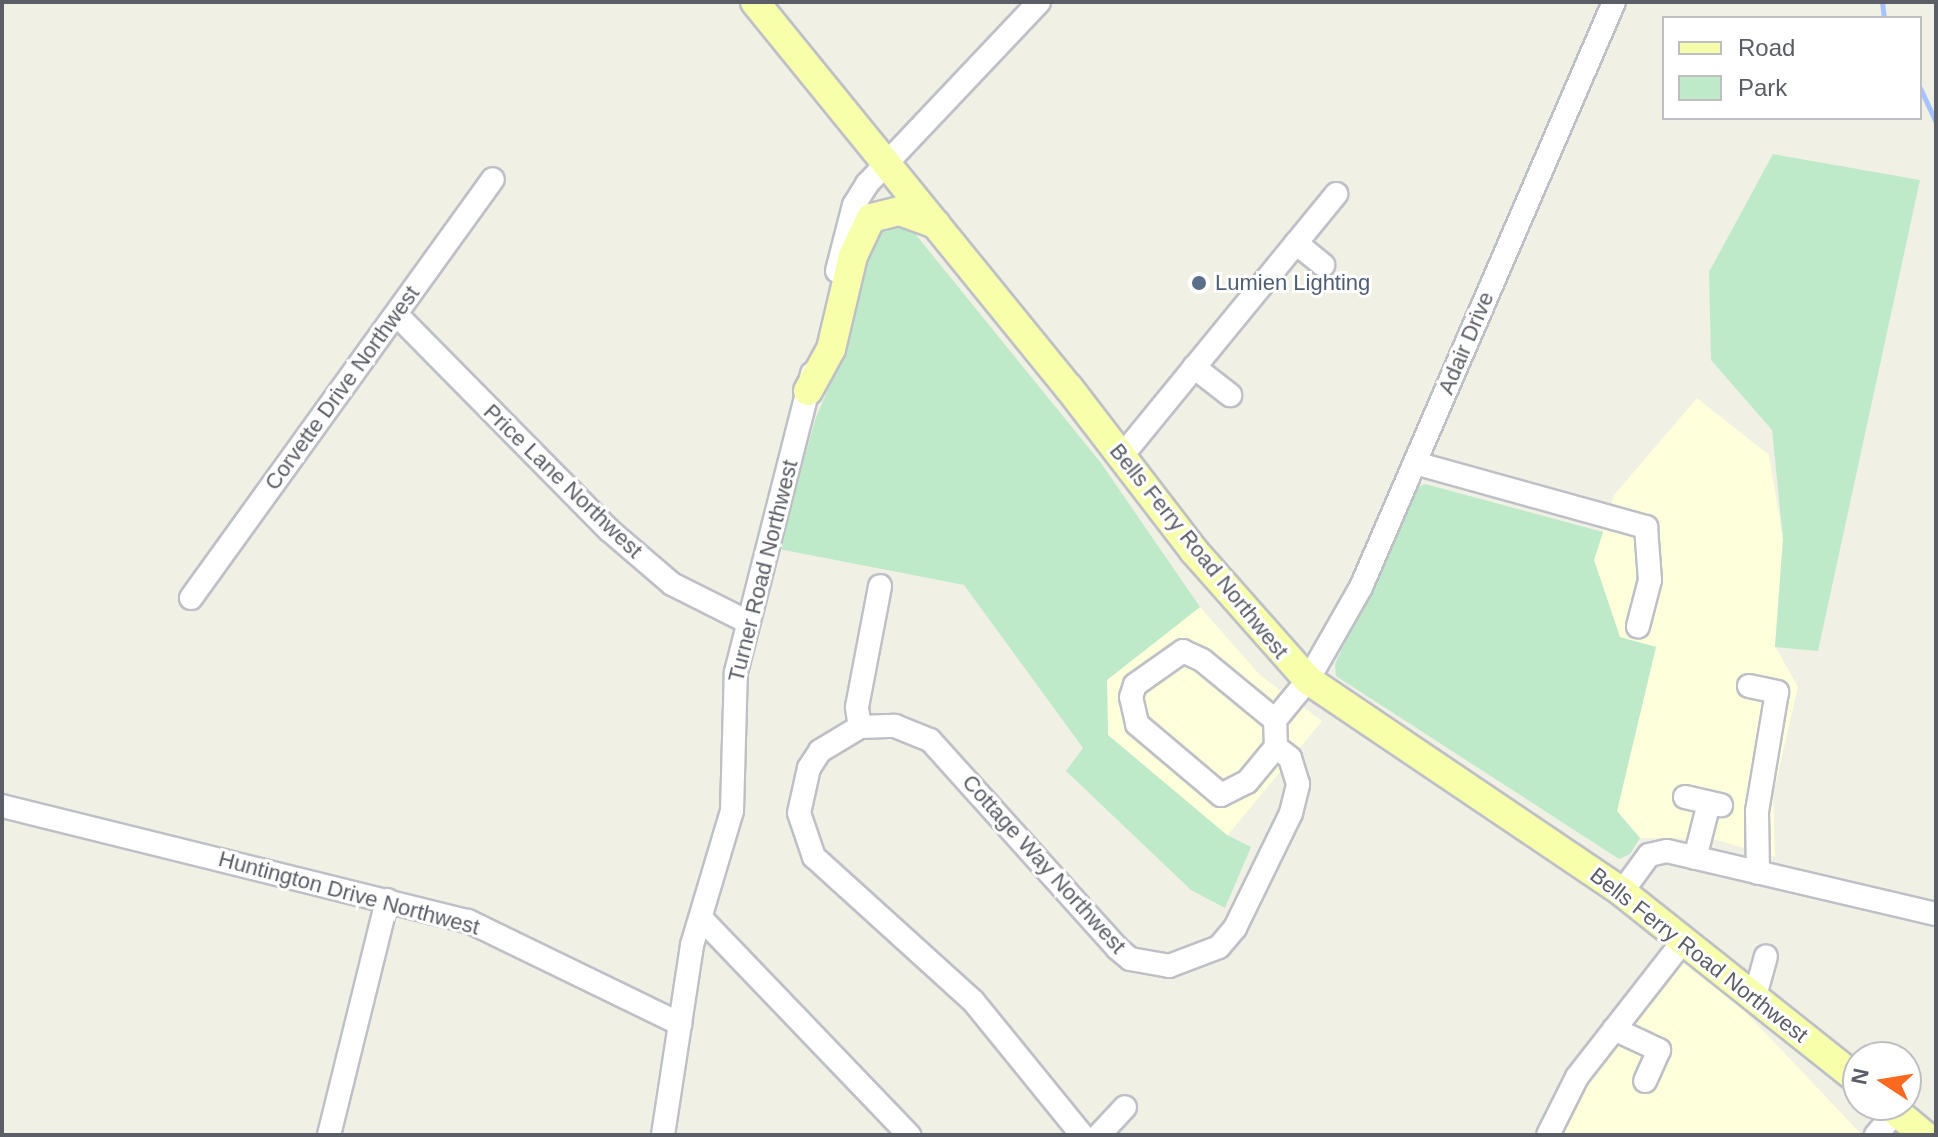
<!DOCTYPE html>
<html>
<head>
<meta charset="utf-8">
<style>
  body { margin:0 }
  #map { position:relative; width:1938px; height:1137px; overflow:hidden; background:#f0f0e5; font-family:Helvetica,sans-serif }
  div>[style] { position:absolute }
  .commercial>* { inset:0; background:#feffdb }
  .green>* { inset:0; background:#bfeaca }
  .stream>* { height:5px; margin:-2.5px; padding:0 2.5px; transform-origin:2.5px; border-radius:2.5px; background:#a6c2ff }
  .roads { filter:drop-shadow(2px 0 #bec0c7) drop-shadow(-2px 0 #bec0c7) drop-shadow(0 2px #bec0c7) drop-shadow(0 -2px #bec0c7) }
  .minor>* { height:22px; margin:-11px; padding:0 11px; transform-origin:11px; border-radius:11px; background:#fff }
  .major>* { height:28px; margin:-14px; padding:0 14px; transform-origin:14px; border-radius:14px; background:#f8ffab }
  .dots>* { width:22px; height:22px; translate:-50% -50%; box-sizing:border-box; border:4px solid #fff; border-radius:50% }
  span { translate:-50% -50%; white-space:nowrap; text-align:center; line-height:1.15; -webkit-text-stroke:6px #fff; paint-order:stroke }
  .service-label { font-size:22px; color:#4e5e75 }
  .left { translate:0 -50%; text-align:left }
  .street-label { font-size:22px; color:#5c5e67 }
  .frame { position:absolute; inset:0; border:4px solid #5c5e67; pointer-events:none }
  .legend { position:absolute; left:1662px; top:16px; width:260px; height:104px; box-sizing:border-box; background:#fff; border:2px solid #bebfc2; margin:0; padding:10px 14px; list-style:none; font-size:24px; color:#5c5e67 }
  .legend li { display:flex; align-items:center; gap:16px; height:40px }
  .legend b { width:40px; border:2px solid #bebfc2 }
  .north { position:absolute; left:1842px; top:1041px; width:80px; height:80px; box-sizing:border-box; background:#fff; border:2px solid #bebfc2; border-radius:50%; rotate:282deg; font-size:22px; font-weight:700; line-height:32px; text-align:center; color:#5c5e67 }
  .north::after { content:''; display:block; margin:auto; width:28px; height:36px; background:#fb6820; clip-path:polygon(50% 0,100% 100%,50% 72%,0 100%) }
</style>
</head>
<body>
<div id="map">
  <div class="commercial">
    <i style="clip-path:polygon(1697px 398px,1769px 455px,1783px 539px,1775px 646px,1798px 687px,1773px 795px,1775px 857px,1713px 839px,1640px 838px,1617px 811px,1656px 647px,1620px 637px,1594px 560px,1614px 495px)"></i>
    <i style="clip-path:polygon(1200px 607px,1260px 675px,1322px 721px,1227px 836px,1108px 735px,1107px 680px)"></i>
    <i style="clip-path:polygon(1671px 939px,1718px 983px,1862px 1135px,1555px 1135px)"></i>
  </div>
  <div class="green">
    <i style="clip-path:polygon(1773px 154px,1920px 180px,1818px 651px,1775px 647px,1783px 539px,1772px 430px,1711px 360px,1709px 272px)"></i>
    <i style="clip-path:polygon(908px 225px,1101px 463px,1200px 607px,1107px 680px,1108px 735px,1227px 835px,1251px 847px,1225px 908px,1191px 890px,1066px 771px,1083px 748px,964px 585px,779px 549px,815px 420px,844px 351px,868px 244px,879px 227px)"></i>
    <i style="clip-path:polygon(1425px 484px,1603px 532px,1594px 560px,1620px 637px,1656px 647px,1617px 811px,1640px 838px,1630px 854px,1619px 859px,1336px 676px,1335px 664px,1416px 488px)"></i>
  </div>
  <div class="stream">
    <i style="left:1882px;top:2px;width:16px;rotate:83deg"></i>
    <i style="left:1920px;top:88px;width:38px;rotate:65deg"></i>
  </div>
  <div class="roads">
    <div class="minor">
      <i style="left:1296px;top:243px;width:35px;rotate:39deg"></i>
      <i style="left:837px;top:271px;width:68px;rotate:-75.6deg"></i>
      <i style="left:854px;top:205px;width:25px;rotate:-58deg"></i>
      <i style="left:867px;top:184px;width:250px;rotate:-46.6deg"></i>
      <i style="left:396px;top:314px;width:303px;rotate:45.4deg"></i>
      <i style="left:609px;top:530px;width:83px;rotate:40.6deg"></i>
      <i style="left:672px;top:584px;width:85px;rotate:26.6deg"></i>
      <i style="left:1194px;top:367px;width:46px;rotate:37.9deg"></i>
      <i style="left:1121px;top:457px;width:340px;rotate:-50.7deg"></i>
      <i style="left:1415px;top:463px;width:240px;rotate:15.5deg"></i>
      <i style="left:1646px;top:527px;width:53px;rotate:85.7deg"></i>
      <i style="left:1650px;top:580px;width:48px;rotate:104.6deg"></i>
      <i style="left:191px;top:598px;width:516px;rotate:-54.22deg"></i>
      <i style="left:1749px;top:686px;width:29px;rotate:12deg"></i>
      <i style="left:1777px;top:692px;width:121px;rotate:99.5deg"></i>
      <i style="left:1757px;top:811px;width:62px;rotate:89.1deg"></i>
      <i style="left:1275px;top:720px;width:94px;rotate:-140.6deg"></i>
      <i style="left:1202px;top:660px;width:21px;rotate:-155deg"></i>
      <i style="left:1183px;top:651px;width:59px;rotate:144.7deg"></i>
      <i style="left:1135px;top:685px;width:13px;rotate:108deg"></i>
      <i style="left:1131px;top:697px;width:28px;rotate:77deg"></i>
      <i style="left:1137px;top:724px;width:110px;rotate:40.2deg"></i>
      <i style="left:1221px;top:795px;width:29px;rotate:-27deg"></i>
      <i style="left:1247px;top:782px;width:45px;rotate:-50.4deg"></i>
      <i style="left:860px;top:727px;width:20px;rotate:-99deg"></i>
      <i style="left:857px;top:707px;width:123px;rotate:-79.2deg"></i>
      <i style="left:1276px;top:747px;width:27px;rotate:-92deg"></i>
      <i style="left:1275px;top:720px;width:52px;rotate:-50.5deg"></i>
      <i style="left:1308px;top:680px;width:107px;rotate:-60.3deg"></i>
      <i style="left:1361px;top:587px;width:637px;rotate:-66.61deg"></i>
      <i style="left:1685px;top:797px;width:37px;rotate:13deg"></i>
      <i style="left:2px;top:806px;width:480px;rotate:13.9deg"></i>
      <i style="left:468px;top:921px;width:236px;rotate:25.9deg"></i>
      <i style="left:1695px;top:858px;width:57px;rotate:-75.7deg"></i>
      <i style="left:1622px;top:892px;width:46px;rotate:-53.9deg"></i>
      <i style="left:1649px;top:855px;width:18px;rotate:-13deg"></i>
      <i style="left:1667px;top:851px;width:276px;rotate:13.2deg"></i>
      <i style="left:701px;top:918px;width:301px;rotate:46.2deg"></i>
      <i style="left:1755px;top:996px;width:41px;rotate:-74.6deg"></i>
      <i style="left:1614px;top:1029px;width:50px;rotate:25deg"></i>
      <i style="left:1659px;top:1050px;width:34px;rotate:114deg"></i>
      <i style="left:329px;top:1135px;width:242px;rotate:-76.1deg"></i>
      <i style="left:663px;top:1135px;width:192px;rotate:-81.3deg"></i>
      <i style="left:692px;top:945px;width:140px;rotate:-73.4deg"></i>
      <i style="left:732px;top:811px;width:139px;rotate:-88.4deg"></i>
      <i style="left:736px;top:672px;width:308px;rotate:-75.7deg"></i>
      <i style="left:1082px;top:1135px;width:173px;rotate:-129.1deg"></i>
      <i style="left:973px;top:1001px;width:215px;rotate:-137.8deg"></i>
      <i style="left:814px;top:857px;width:46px;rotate:-108.8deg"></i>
      <i style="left:799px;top:813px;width:46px;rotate:-77.5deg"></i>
      <i style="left:809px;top:768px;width:20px;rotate:-57deg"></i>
      <i style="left:820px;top:751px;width:47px;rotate:-31deg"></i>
      <i style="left:860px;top:727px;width:35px;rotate:-2deg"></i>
      <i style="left:895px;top:726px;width:38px;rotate:22deg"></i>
      <i style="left:930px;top:740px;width:280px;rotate:48deg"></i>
      <i style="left:1117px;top:948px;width:17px;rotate:40deg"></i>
      <i style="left:1130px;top:959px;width:40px;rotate:10deg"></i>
      <i style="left:1169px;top:966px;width:53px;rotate:-20.8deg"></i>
      <i style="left:1219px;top:947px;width:25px;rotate:-50deg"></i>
      <i style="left:1235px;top:928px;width:128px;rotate:-64deg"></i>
      <i style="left:1291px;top:813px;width:30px;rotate:-76deg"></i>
      <i style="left:1298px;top:784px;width:27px;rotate:-107deg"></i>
      <i style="left:1290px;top:758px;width:18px;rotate:-142deg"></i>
      <i style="left:1099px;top:1135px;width:38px;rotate:-47deg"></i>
      <i style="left:1548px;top:1135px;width:65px;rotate:-63.4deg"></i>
      <i style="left:1577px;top:1077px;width:175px;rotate:-52deg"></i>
      <i style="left:1876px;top:1135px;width:30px;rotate:-49deg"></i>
    </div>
    <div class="major">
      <i style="left:755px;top:2px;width:498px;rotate:50.9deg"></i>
      <i style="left:1069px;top:388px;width:205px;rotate:52.5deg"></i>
      <i style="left:1194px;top:551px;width:172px;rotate:48.5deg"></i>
      <i style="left:1308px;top:680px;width:379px;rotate:34deg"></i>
      <i style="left:1622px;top:892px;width:302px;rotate:38.5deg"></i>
      <i style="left:808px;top:391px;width:48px;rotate:-61.3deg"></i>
      <i style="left:831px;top:349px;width:96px;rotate:-76.7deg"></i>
      <i style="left:853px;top:256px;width:42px;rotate:-64.7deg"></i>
      <i style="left:871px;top:218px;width:30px;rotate:-14deg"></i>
      <i style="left:900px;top:211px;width:38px;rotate:20deg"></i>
      <i style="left:1888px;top:1105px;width:47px;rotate:39.8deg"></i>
    </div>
  </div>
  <div class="dots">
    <i style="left:1199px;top:283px;background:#5c6f8a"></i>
  </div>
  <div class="service-label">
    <span class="left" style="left:1215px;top:283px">Lumien Lighting</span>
  </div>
  <div class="street-label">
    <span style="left:1466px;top:343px;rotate:-67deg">Adair Drive</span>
    <span style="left:342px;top:388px;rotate:-54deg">Corvette Drive Northwest</span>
    <span style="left:563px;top:481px;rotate:44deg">Price Lane Northwest</span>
    <span style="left:1199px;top:551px;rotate:51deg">Bells Ferry Road Northwest</span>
    <span style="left:763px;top:571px;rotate:-76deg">Turner Road Northwest</span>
    <span style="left:1044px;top:864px;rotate:48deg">Cottage Way Northwest</span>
    <span style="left:349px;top:893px;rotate:15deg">Huntington Drive Northwest</span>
    <span style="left:1699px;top:955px;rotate:38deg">Bells Ferry Road Northwest</span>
  </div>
  <div class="frame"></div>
  <ul class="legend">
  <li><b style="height:10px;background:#f8ffab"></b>Road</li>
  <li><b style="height:22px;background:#bfeaca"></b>Park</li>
  </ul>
  <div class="north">N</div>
</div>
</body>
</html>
